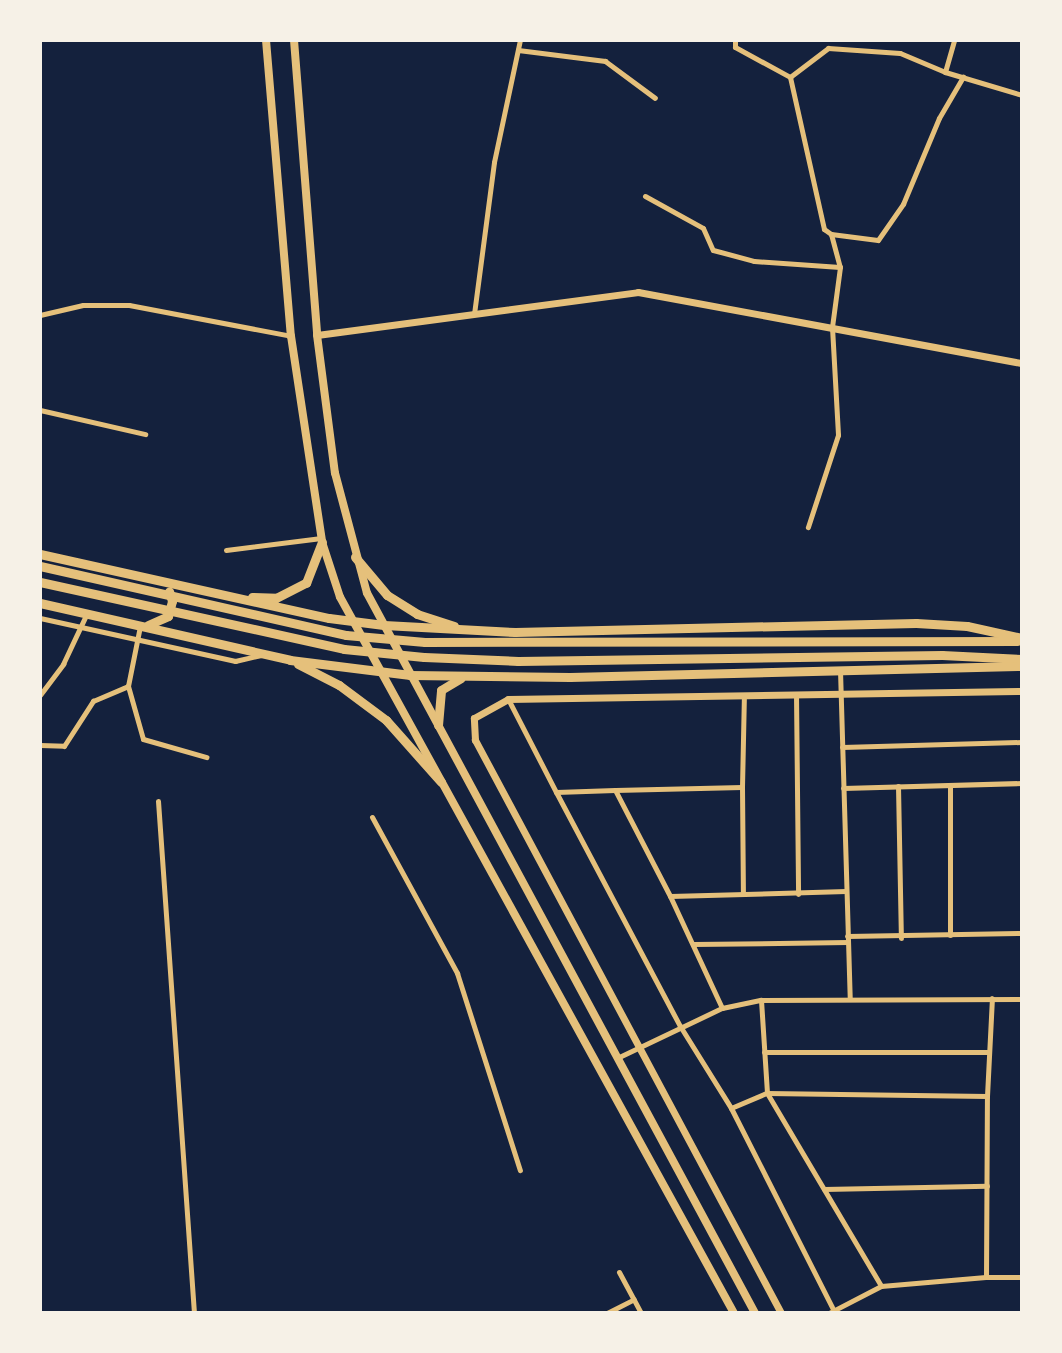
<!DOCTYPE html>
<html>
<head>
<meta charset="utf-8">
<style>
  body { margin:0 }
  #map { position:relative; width:1062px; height:1353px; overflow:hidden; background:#14213d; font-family:Literata,serif }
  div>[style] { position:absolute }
  .minor>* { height:5px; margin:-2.5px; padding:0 2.5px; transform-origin:2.5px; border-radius:2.5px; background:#e5c07b }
  .tertiary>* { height:7px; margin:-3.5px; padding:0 3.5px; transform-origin:3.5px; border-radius:3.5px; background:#e5c07b }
  .secondary>* { height:8px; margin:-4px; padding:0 4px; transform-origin:4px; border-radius:4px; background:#e5c07b }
  .primary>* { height:9px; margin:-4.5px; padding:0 4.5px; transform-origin:4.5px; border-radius:4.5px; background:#e5c07b }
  span { translate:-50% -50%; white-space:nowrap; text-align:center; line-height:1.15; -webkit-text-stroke:7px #f6f1e7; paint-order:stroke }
  .frame { position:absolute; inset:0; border:42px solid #f6f1e7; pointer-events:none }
</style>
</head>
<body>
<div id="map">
  <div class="minor">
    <i style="left:735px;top:40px;width:7px;rotate:90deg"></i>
    <i style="left:735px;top:47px;width:63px;rotate:28.6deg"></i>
    <i style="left:790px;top:77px;width:156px;rotate:77.4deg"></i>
    <i style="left:824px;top:229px;width:9px;rotate:36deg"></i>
    <i style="left:831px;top:234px;width:34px;rotate:75deg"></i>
    <i style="left:840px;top:267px;width:61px;rotate:97.6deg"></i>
    <i style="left:832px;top:327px;width:108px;rotate:86.8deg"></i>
    <i style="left:838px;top:435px;width:97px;rotate:108.1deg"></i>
    <i style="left:518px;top:50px;width:88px;rotate:7.2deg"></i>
    <i style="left:605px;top:61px;width:62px;rotate:36.5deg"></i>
    <i style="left:945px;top:72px;width:80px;rotate:16.6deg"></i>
    <i style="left:790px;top:77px;width:48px;rotate:-37.3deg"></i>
    <i style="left:828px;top:48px;width:72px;rotate:4deg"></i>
    <i style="left:900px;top:53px;width:49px;rotate:22.9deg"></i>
    <i style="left:945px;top:72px;width:33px;rotate:-74deg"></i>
    <i style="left:645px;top:196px;width:66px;rotate:28.9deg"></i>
    <i style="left:703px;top:228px;width:24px;rotate:66deg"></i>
    <i style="left:713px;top:250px;width:42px;rotate:15deg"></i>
    <i style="left:754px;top:261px;width:86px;rotate:4deg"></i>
    <i style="left:831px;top:234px;width:47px;rotate:7.3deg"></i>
    <i style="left:878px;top:240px;width:44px;rotate:-55.2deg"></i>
    <i style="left:903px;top:204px;width:93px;rotate:-67.3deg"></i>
    <i style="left:939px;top:118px;width:48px;rotate:-59.7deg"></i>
    <i style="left:474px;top:314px;width:153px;rotate:-82.5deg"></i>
    <i style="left:494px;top:162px;width:125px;rotate:-78deg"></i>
    <i style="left:40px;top:315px;width:44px;rotate:-13.1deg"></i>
    <i style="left:83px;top:305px;width:46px"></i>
    <i style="left:129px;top:305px;width:165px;rotate:10.8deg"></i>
    <i style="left:40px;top:410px;width:108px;rotate:12.9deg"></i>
    <i style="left:226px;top:550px;width:96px;rotate:-7.2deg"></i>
    <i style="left:40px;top:618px;width:200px;rotate:12.4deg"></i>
    <i style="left:235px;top:661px;width:28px;rotate:-13deg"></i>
    <i style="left:840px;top:670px;width:329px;rotate:88.3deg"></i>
    <i style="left:128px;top:686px;width:55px;rotate:74.2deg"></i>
    <i style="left:143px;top:739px;width:66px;rotate:15.9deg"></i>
    <i style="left:796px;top:694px;width:200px;rotate:89.4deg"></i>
    <i style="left:40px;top:695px;width:39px;rotate:-53deg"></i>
    <i style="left:63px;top:664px;width:56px;rotate:-64.8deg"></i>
    <i style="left:508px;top:699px;width:105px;rotate:62.7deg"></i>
    <i style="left:556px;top:792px;width:59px;rotate:-1.9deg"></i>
    <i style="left:40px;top:745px;width:24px;rotate:2deg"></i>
    <i style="left:64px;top:746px;width:54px;rotate:-57.2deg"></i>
    <i style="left:93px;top:701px;width:38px;rotate:-23deg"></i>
    <i style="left:128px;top:686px;width:61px;rotate:-78.7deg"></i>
    <i style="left:842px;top:747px;width:180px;rotate:-1.6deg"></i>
    <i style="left:898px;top:786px;width:152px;rotate:88.9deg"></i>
    <i style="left:742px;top:787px;width:107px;rotate:89.5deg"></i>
    <i style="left:843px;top:788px;width:179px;rotate:-1.6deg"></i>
    <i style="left:556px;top:792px;width:265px;rotate:62.1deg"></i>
    <i style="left:680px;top:1026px;width:97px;rotate:58.1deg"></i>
    <i style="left:731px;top:1108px;width:39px;rotate:-23deg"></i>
    <i style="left:767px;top:1093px;width:220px;rotate:0.8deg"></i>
    <i style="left:987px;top:1096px;width:98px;rotate:-87.1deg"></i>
    <i style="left:158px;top:801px;width:513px;rotate:85.98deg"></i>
    <i style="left:372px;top:817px;width:178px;rotate:61.4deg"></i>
    <i style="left:457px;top:973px;width:207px;rotate:72.3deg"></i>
    <i style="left:670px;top:896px;width:119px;rotate:-117.4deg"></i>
    <i style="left:615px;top:790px;width:127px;rotate:-1.4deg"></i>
    <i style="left:742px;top:787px;width:92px;rotate:-88.8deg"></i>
    <i style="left:950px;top:935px;width:150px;rotate:-90deg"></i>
    <i style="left:847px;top:936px;width:175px;rotate:-1deg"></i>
    <i style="left:693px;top:944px;width:155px;rotate:-0.7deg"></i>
    <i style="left:761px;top:1000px;width:93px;rotate:86.3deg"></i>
    <i style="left:767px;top:1093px;width:224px;rotate:59.4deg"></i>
    <i style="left:881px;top:1286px;width:59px;rotate:152.6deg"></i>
    <i style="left:722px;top:1008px;width:123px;rotate:-114.9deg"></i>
    <i style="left:670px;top:896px;width:176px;rotate:-1.6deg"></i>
    <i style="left:764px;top:1052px;width:224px"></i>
    <i style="left:617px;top:1058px;width:116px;rotate:-25.5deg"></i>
    <i style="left:722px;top:1008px;width:40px;rotate:-12deg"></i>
    <i style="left:761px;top:1000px;width:261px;rotate:-0.2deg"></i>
    <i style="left:731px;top:1108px;width:228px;rotate:63.1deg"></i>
    <i style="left:824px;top:1189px;width:163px;rotate:-1.1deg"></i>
    <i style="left:619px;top:1272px;width:47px;rotate:61.8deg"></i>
    <i style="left:986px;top:1277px;width:36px"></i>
    <i style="left:881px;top:1286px;width:105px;rotate:-4.9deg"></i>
    <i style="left:986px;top:1277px;width:181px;rotate:-89.7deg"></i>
    <i style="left:607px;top:1313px;width:30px;rotate:-27deg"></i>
  </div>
  <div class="tertiary">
    <i style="left:317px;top:335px;width:324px;rotate:-7.6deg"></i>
    <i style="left:638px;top:292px;width:391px;rotate:10.5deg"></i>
    <i style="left:781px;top:1313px;width:650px;rotate:-118.1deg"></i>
    <i style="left:475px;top:740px;width:22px;rotate:-93deg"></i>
    <i style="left:474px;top:718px;width:39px;rotate:-29deg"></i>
    <i style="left:508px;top:699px;width:514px;rotate:-0.89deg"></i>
  </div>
  <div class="secondary">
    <i style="left:266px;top:40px;width:297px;rotate:85.2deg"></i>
    <i style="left:291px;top:336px;width:208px;rotate:81.4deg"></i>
    <i style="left:322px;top:542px;width:58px;rotate:71.9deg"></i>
    <i style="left:340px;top:597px;width:817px;rotate:61.18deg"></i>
    <i style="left:294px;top:40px;width:296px;rotate:85.5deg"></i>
    <i style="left:317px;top:335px;width:139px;rotate:82.6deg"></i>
    <i style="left:335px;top:473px;width:124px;rotate:75.1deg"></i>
    <i style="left:367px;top:593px;width:818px;rotate:61.68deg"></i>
  </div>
  <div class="primary">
    <i style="left:40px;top:554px;width:296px;rotate:12.5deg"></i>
    <i style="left:329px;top:618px;width:55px;rotate:7.3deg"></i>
    <i style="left:384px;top:625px;width:131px;rotate:3.1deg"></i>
    <i style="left:515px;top:632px;width:401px;rotate:-1.3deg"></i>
    <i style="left:916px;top:623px;width:51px;rotate:3.4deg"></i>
    <i style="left:967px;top:626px;width:56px;rotate:12.3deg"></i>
    <i style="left:355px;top:557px;width:50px;rotate:49.9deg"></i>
    <i style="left:387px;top:595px;width:36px;rotate:32deg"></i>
    <i style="left:417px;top:614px;width:39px;rotate:18deg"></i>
    <i style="left:40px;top:566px;width:314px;rotate:12.7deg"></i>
    <i style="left:346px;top:635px;width:79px;rotate:5.1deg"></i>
    <i style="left:425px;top:642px;width:592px;rotate:-0.1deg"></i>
    <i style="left:40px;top:582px;width:311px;rotate:12.4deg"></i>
    <i style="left:344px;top:649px;width:80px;rotate:5.7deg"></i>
    <i style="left:424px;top:657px;width:94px;rotate:2.4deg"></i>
    <i style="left:518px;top:661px;width:424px;rotate:-0.8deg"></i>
    <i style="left:942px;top:655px;width:80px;rotate:2.9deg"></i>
    <i style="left:252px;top:597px;width:24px;rotate:2deg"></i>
    <i style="left:276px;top:598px;width:34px;rotate:-27deg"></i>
    <i style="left:306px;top:583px;width:44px;rotate:-68.7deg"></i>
    <i style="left:40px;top:603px;width:256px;rotate:12.8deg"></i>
    <i style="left:290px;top:660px;width:121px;rotate:7.1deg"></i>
    <i style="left:410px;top:675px;width:160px;rotate:0.7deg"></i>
    <i style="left:570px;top:677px;width:452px;rotate:-1.4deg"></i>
    <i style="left:148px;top:625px;width:22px;rotate:-24deg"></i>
    <i style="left:168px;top:616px;width:16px;rotate:-75deg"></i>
    <i style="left:172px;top:601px;width:10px;rotate:-107deg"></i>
    <i style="left:298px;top:664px;width:46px;rotate:27.1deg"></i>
    <i style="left:339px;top:685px;width:59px;rotate:36.7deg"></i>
    <i style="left:386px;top:720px;width:83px;rotate:48.4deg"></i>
    <i style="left:438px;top:725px;width:35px;rotate:-85deg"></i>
    <i style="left:441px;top:690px;width:23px;rotate:-31deg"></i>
  </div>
  <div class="frame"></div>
</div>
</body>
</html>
